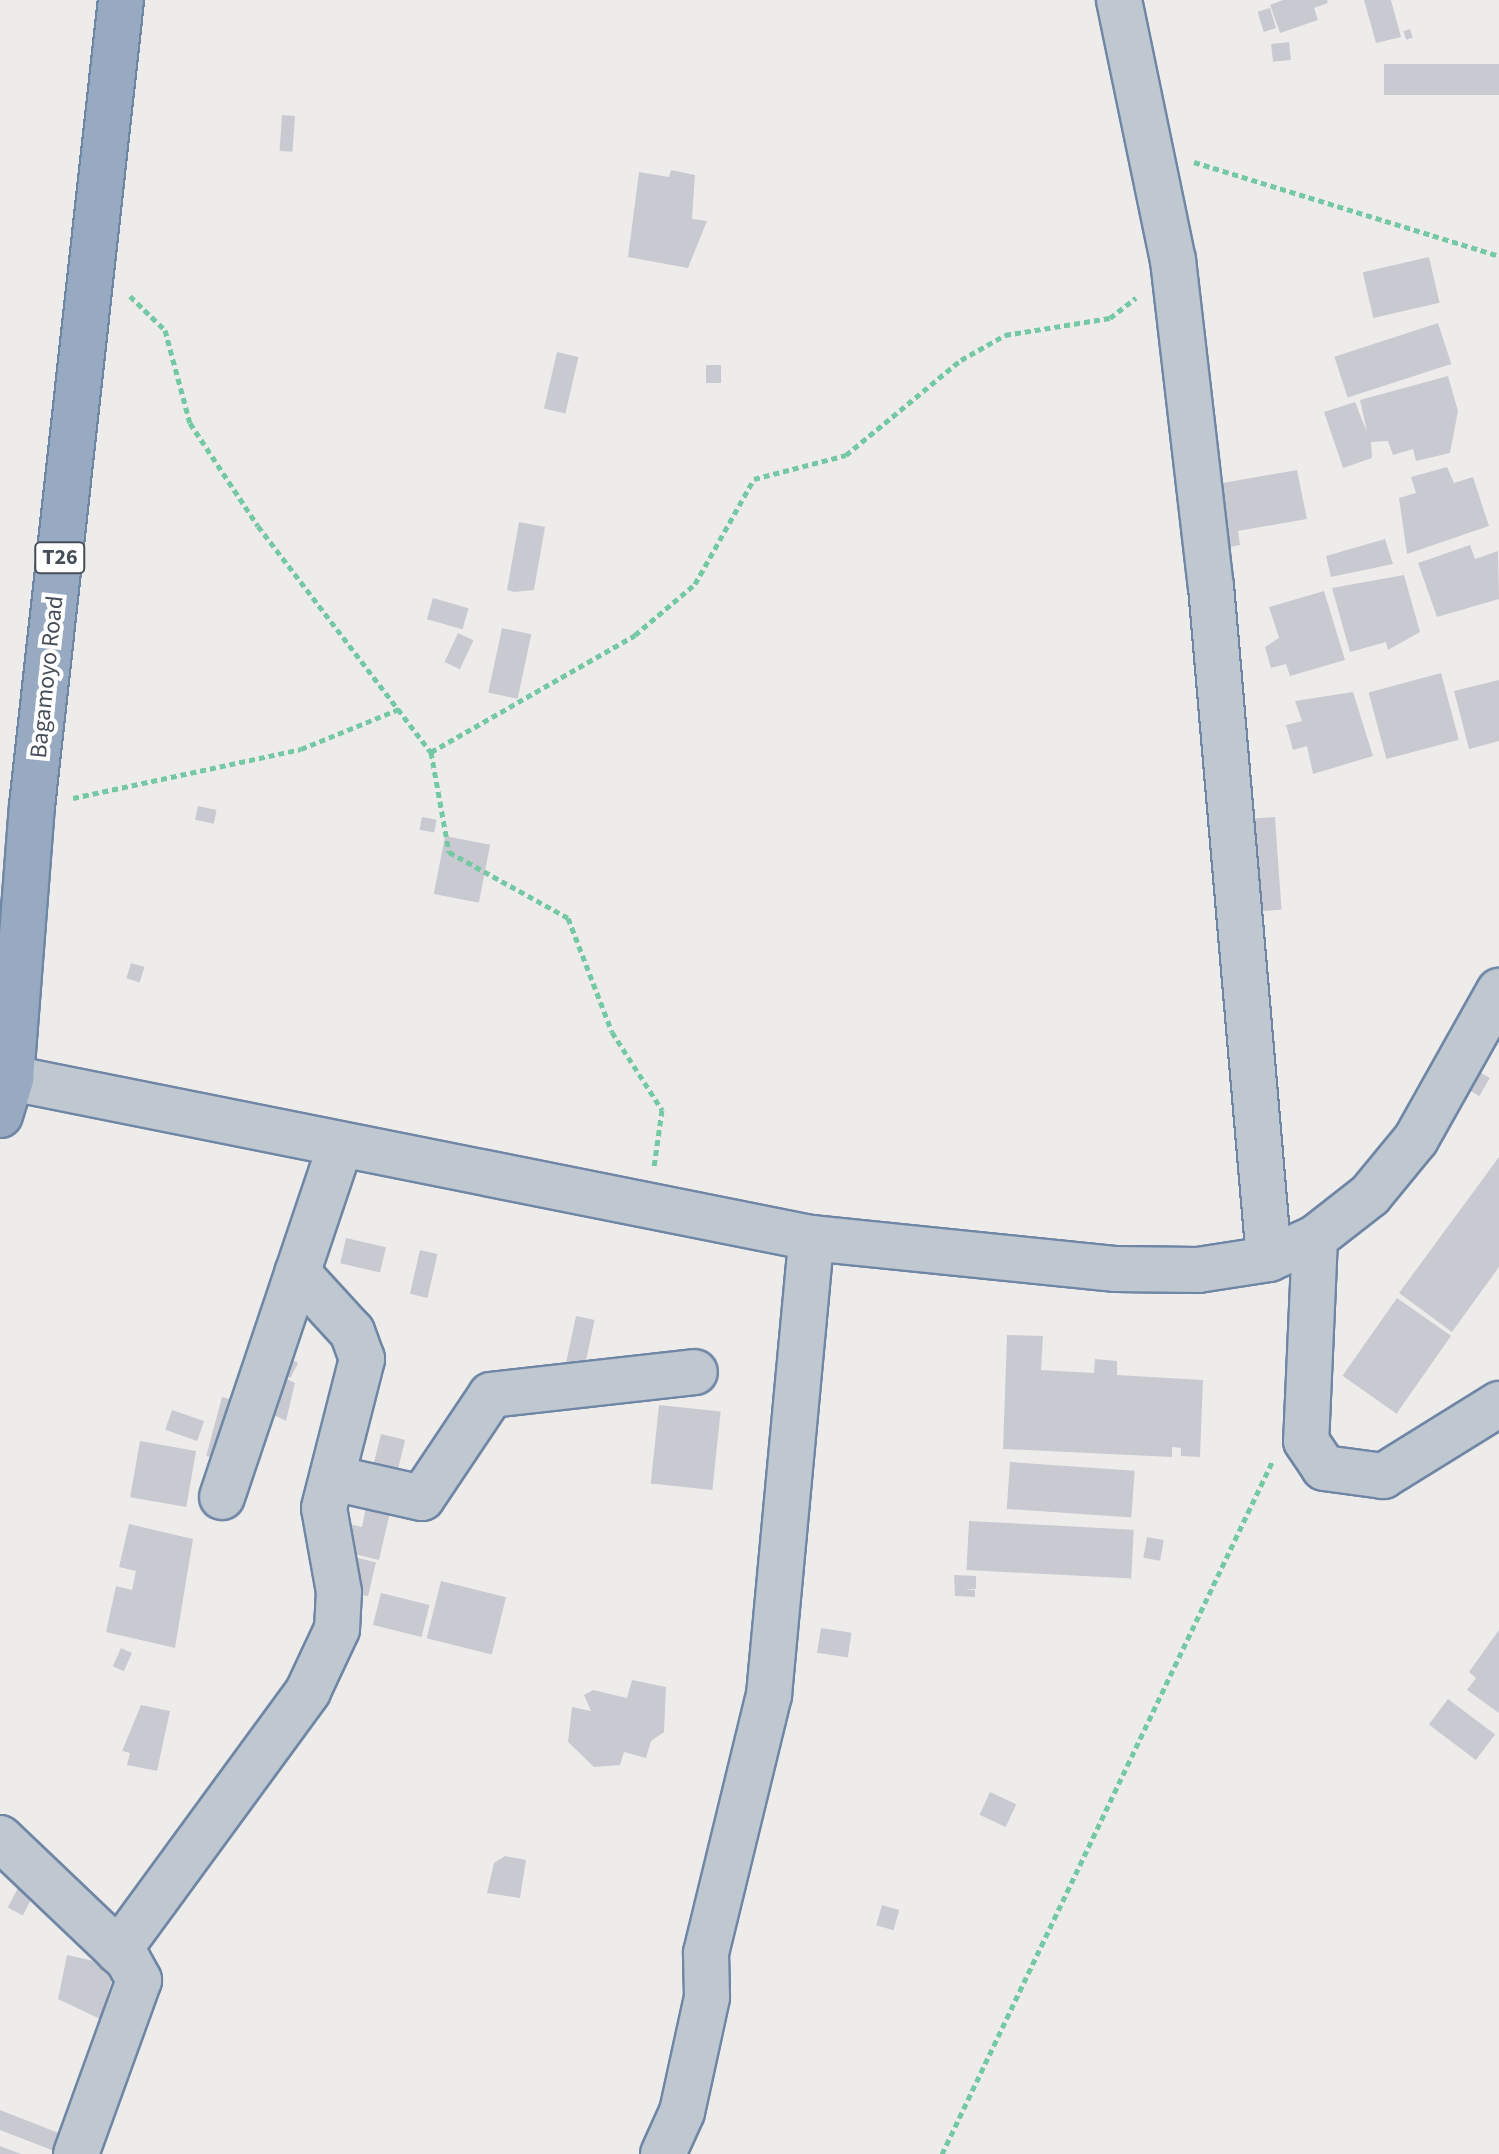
<!DOCTYPE html>
<html>
<head>
<meta charset="utf-8">
<style>
  body { margin:0 }
  #map { position:relative; width:1499px; height:2154px; overflow:hidden; background:#eeeceb; font-family:"Source Sans 3",sans-serif }
  div>[style] { position:absolute }
  .building>* { inset:0; background:#c9cad1; transform-origin:0 0 }
  .path>* { height:5px; margin-top:-2.5px; transform-origin:0; background:repeating-linear-gradient(90deg,#74c8a3 0 6px,transparent 0 10px) }
  .roads { filter:drop-shadow(2px 0 #7086a5) drop-shadow(-2px 0 #7086a5) drop-shadow(0 2px #7086a5) drop-shadow(0 -2px #7086a5) }
  .minor>* { height:44px; margin:-22px; padding:0 22px; transform-origin:22px; border-radius:22px; background:#bfc7d1 }
  .trunk>* { height:44px; margin:-22px; padding:0 22px; transform-origin:22px; border-radius:22px; background:#98aac2 }
  span { translate:-50% -50%; white-space:nowrap; text-align:center; line-height:1.15; -webkit-text-stroke:8px #fff; paint-order:stroke }
  .shield-label span { padding:2px 6px; background:#fff; border:2px solid; border-radius:6px; -webkit-text-stroke-width:0 }
  .shield-label { font-size:22px; color:#454e58; font-weight:700 }
  .street-label { font-size:24px; color:#454e58 }
</style>
</head>
<body>
<div id="map">
  <div class="building">
    <i style="clip-path:polygon(1283px 0,1327px 0,1328px 3px,1314px 8px,1318px 20px,1280px 33px,1270px 5px)"></i>
    <i style="clip-path:polygon(1364px 0,1391px 0,1401px 37px,1376px 43px)"></i>
    <i style="left:1270px;top:8px;width:21px;height:13px;rotate:73deg"></i>
    <i style="left:1410px;top:29px;width:9px;height:7px;rotate:72deg"></i>
    <i style="left:1289px;top:42px;width:18px;height:18px;rotate:84deg"></i>
    <i style="left:1499px;top:64px;width:31px;height:115px;rotate:90deg"></i>
    <i style="left:282px;top:115px;width:13px;height:36px;rotate:4deg"></i>
    <i style="clip-path:polygon(671px 170px,695px 175px,692px 219px,707px 221px,688px 268px,628px 257px,639px 172px,669px 177px)"></i>
    <i style="left:1429px;top:257px;width:47px;height:68px;rotate:77deg"></i>
    <i style="left:1438px;top:323px;width:43px;height:109px;rotate:72deg"></i>
    <i style="left:557px;top:352px;width:22px;height:58px;rotate:13deg"></i>
    <i style="left:706px;top:365px;width:15px;height:18px"></i>
    <i style="clip-path:polygon(1448px 376px,1458px 411px,1450px 453px,1416px 461px,1413px 449px,1393px 455px,1388px 441px,1371px 442px,1372px 458px,1343px 468px,1324px 412px,1355px 402px,1367px 432px,1360px 400px)"></i>
    <i style="clip-path:polygon(1447px 467px,1454px 483px,1473px 477px,1489px 526px,1407px 554px,1399px 498px,1416px 493px,1411px 477px)"></i>
    <i style="clip-path:polygon(1297px 470px,1307px 519px,1238px 531px,1240px 545px,1206px 552px,1194px 488px)"></i>
    <i style="clip-path:polygon(519px 522px,545px 527px,534px 590px,514px 592px,507px 590px)"></i>
    <i style="clip-path:polygon(1385px 539px,1393px 564px,1331px 577px,1326px 556px)"></i>
    <i style="clip-path:polygon(1470px 545px,1475px 559px,1498px 551px,1499px 599px,1437px 617px,1418px 563px)"></i>
    <i style="clip-path:polygon(1404px 575px,1420px 632px,1388px 650px,1386px 642px,1350px 652px,1332px 588px)"></i>
    <i style="clip-path:polygon(1324px 591px,1345px 660px,1290px 676px,1286px 664px,1271px 668px,1265px 647px,1279px 638px,1269px 607px)"></i>
    <i style="left:433px;top:598px;width:37px;height:22px;rotate:16deg"></i>
    <i style="left:502px;top:628px;width:30px;height:66px;rotate:12deg"></i>
    <i style="left:458px;top:633px;width:17px;height:32px;rotate:25deg"></i>
    <i style="left:1441px;top:673px;width:69px;height:75px;rotate:75deg"></i>
    <i style="clip-path:polygon(1499px 680px,1499px 741px,1469px 749px,1454px 691px)"></i>
    <i style="clip-path:polygon(1353px 692px,1373px 756px,1313px 774px,1307px 746px,1293px 750px,1286px 725px,1302px 721px,1295px 701px)"></i>
    <i style="left:198px;top:806px;width:19px;height:14px;rotate:12deg"></i>
    <i style="left:422px;top:817px;width:15px;height:13px;rotate:11deg"></i>
    <i style="left:1275px;top:817px;width:93px;height:43px;rotate:86deg"></i>
    <i style="left:445px;top:836px;width:46px;height:59px;rotate:11deg"></i>
    <i style="left:131px;top:963px;width:14px;height:16px;rotate:17deg"></i>
    <i style="left:1476px;top:1070px;width:16px;height:21px;rotate:30deg"></i>
    <i style="clip-path:polygon(1499px 1157px,1499px 1267px,1452px 1332px,1399px 1293px)"></i>
    <i style="left:346px;top:1238px;width:41px;height:26px;rotate:13deg"></i>
    <i style="left:420px;top:1250px;width:18px;height:45px;rotate:13deg"></i>
    <i style="left:1397px;top:1298px;width:66px;height:95px;rotate:35deg"></i>
    <i style="left:576px;top:1316px;width:19px;height:55px;rotate:12deg"></i>
    <i style="clip-path:polygon(1007px 1335px,1043px 1336px,1041px 1370px,1094px 1373px,1095px 1359px,1117px 1361px,1117px 1375px,1203px 1380px,1200px 1457px,1181px 1456px,1181px 1448px,1172px 1447px,1172px 1457px,1003px 1449px)"></i>
    <i style="left:285px;top:1356px;width:15px;height:17px;rotate:28deg"></i>
    <i style="clip-path:polygon(275px 1373px,295px 1383px,286px 1421px,258px 1407px)"></i>
    <i style="left:222px;top:1397px;width:27px;height:61px;rotate:15deg"></i>
    <i style="left:659px;top:1405px;width:62px;height:79px;rotate:6deg"></i>
    <i style="left:172px;top:1410px;width:34px;height:21px;rotate:19deg"></i>
    <i style="left:381px;top:1434px;width:25px;height:55px;rotate:14deg"></i>
    <i style="left:140px;top:1441px;width:57px;height:57px;rotate:10deg"></i>
    <i style="left:1010px;top:1462px;width:125px;height:47px;rotate:4deg"></i>
    <i style="clip-path:polygon(367px 1502px,391px 1508px,379px 1560px,329px 1548px,336px 1521px,362px 1527px)"></i>
    <i style="left:969px;top:1521px;width:165px;height:49px;rotate:3deg"></i>
    <i style="clip-path:polygon(129px 1524px,193px 1539px,175px 1648px,106px 1632px,116px 1586px,132px 1590px,136px 1571px,119px 1567px)"></i>
    <i style="left:1147px;top:1537px;width:17px;height:21px;rotate:10deg"></i>
    <i style="left:336px;top:1553px;width:41px;height:35px;rotate:13deg"></i>
    <i style="clip-path:polygon(954px 1575px,976px 1576px,976px 1589px,964px 1589px,975px 1590px,975px 1597px,955px 1596px)"></i>
    <i style="left:441px;top:1581px;width:67px;height:59px;rotate:14deg"></i>
    <i style="left:381px;top:1593px;width:50px;height:33px;rotate:14deg"></i>
    <i style="left:821px;top:1628px;width:31px;height:25px;rotate:9deg"></i>
    <i style="clip-path:polygon(1499px 1630px,1499px 1713px,1467px 1690px,1476px 1678px,1469px 1672px)"></i>
    <i style="left:121px;top:1648px;width:12px;height:20px;rotate:24deg"></i>
    <i style="clip-path:polygon(632px 1680px,666px 1687px,664px 1732px,651px 1741px,646px 1758px,624px 1752px,620px 1765px,594px 1767px,568px 1742px,572px 1707px,591px 1711px,584px 1695px,593px 1690px,627px 1698px)"></i>
    <i style="left:1448px;top:1699px;width:59px;height:32px;rotate:37deg"></i>
    <i style="clip-path:polygon(141px 1705px,170px 1711px,157px 1771px,127px 1765px,130px 1753px,122px 1751px)"></i>
    <i style="left:990px;top:1792px;width:29px;height:25px;rotate:25deg"></i>
    <i style="clip-path:polygon(505px 1856px,526px 1860px,520px 1898px,487px 1893px,494px 1863px)"></i>
    <i style="left:18px;top:1888px;width:17px;height:22px;rotate:28deg"></i>
    <i style="left:882px;top:1905px;width:18px;height:21px;rotate:16deg"></i>
    <i style="clip-path:polygon(67px 1955px,116px 1966px,100px 2019px,58px 1999px)"></i>
    <i style="clip-path:polygon(0 2110px,79px 2141px,62px 2154px,0 2130px)"></i>
    <i style="clip-path:polygon(0 2146px,21px 2154px,0 2154px)"></i>
  </div>
  <div class="path">
    <i style="left:1194px;top:162px;width:319px;rotate:17.1deg"></i>
    <i style="left:130px;top:296px;width:49px;rotate:44.2deg"></i>
    <i style="left:165px;top:330px;width:96px;rotate:75deg"></i>
    <i style="left:190px;top:423px;width:123px;rotate:56.6deg"></i>
    <i style="left:258px;top:526px;width:285px;rotate:52.6deg"></i>
    <i style="left:431px;top:752px;width:102px;rotate:79.8deg"></i>
    <i style="left:449px;top:852px;width:136px;rotate:29deg"></i>
    <i style="left:568px;top:918px;width:122px;rotate:68.9deg"></i>
    <i style="left:612px;top:1032px;width:93px;rotate:57.3deg"></i>
    <i style="left:662px;top:1110px;width:58px;rotate:98deg"></i>
    <i style="left:431px;top:752px;width:235px;rotate:-29.8deg"></i>
    <i style="left:635px;top:635px;width:79px;rotate:-40.4deg"></i>
    <i style="left:695px;top:584px;width:120px;rotate:-60.7deg"></i>
    <i style="left:754px;top:479px;width:95px;rotate:-14.6deg"></i>
    <i style="left:846px;top:455px;width:149px;rotate:-39.6deg"></i>
    <i style="left:961px;top:360px;width:51px;rotate:-29.6deg"></i>
    <i style="left:1005px;top:335px;width:106px;rotate:-9.2deg"></i>
    <i style="left:1110px;top:318px;width:33px;rotate:-38deg"></i>
    <i style="left:73px;top:798px;width:233px;rotate:-12.1deg"></i>
    <i style="left:301px;top:749px;width:106px;rotate:-22.2deg"></i>
    <i style="left:942px;top:2154px;width:767px;rotate:-64.5deg"></i>
  </div>
  <div class="roads">
    <div class="minor">
      <i style="left:1119px;top:0;width:266px;rotate:78.3deg"></i>
      <i style="left:1173px;top:260px;width:328px;rotate:83.4deg"></i>
      <i style="left:1211px;top:586px;width:675px;rotate:85.07deg"></i>
      <i style="left:11px;top:1078px;width:816px;rotate:11.31deg"></i>
      <i style="left:811px;top:1238px;width:307px;rotate:5.8deg"></i>
      <i style="left:1116px;top:1269px;width:82px;rotate:0.7deg"></i>
      <i style="left:1198px;top:1270px;width:72px;rotate:-8.8deg"></i>
      <i style="left:1269px;top:1259px;width:51px;rotate:-24.5deg"></i>
      <i style="left:1315px;top:1238px;width:70px;rotate:-38deg"></i>
      <i style="left:1370px;top:1195px;width:72px;rotate:-50.6deg"></i>
      <i style="left:1416px;top:1139px;width:170px;rotate:-60.7deg"></i>
      <i style="left:1315px;top:1238px;width:203px;rotate:92.5deg"></i>
      <i style="left:1306px;top:1441px;width:32px;rotate:56deg"></i>
      <i style="left:1324px;top:1468px;width:60px;rotate:7.7deg"></i>
      <i style="left:1383px;top:1476px;width:137px;rotate:-31.8deg"></i>
      <i style="left:333px;top:1478px;width:91px;rotate:12.7deg"></i>
      <i style="left:422px;top:1498px;width:124px;rotate:-56.2deg"></i>
      <i style="left:491px;top:1395px;width:205px;rotate:-6.4deg"></i>
      <i style="left:222px;top:1497px;width:367px;rotate:-71.4deg"></i>
      <i style="left:0;top:1838px;width:177px;rotate:43.6deg"></i>
      <i style="left:128px;top:1960px;width:23px;rotate:61deg"></i>
      <i style="left:139px;top:1980px;width:185px;rotate:109.9deg"></i>
      <i style="left:118px;top:1951px;width:322px;rotate:-53.8deg"></i>
      <i style="left:308px;top:1691px;width:68px;rotate:-64.9deg"></i>
      <i style="left:337px;top:1629px;width:37px;rotate:-87deg"></i>
      <i style="left:339px;top:1592px;width:85px;rotate:-100.1deg"></i>
      <i style="left:324px;top:1508px;width:154px;rotate:-75.7deg"></i>
      <i style="left:362px;top:1359px;width:29px;rotate:-110deg"></i>
      <i style="left:352px;top:1332px;width:81px;rotate:-132.5deg"></i>
      <i style="left:663px;top:2154px;width:46px;rotate:-65.7deg"></i>
      <i style="left:682px;top:2112px;width:118px;rotate:-77.7deg"></i>
      <i style="left:707px;top:1997px;width:44px;rotate:-91.3deg"></i>
      <i style="left:706px;top:1953px;width:266px;rotate:-76.3deg"></i>
      <i style="left:769px;top:1695px;width:459px;rotate:-84.7deg"></i>
    </div>
    <div class="trunk">
      <i style="left:0;top:1115px;width:39px;rotate:-73deg"></i>
      <i style="left:11px;top:1078px;width:273px;rotate:-85.6deg"></i>
      <i style="left:32px;top:806px;width:811px;rotate:-83.7deg"></i>
    </div>
  </div>
  <div class="shield-label">
    <span style="left:60px;top:558px">T26</span>
  </div>
  <div class="street-label">
    <span style="left:47px;top:677px;rotate:-84deg">Bagamoyo Road</span>
  </div>
</div>
</body>
</html>
